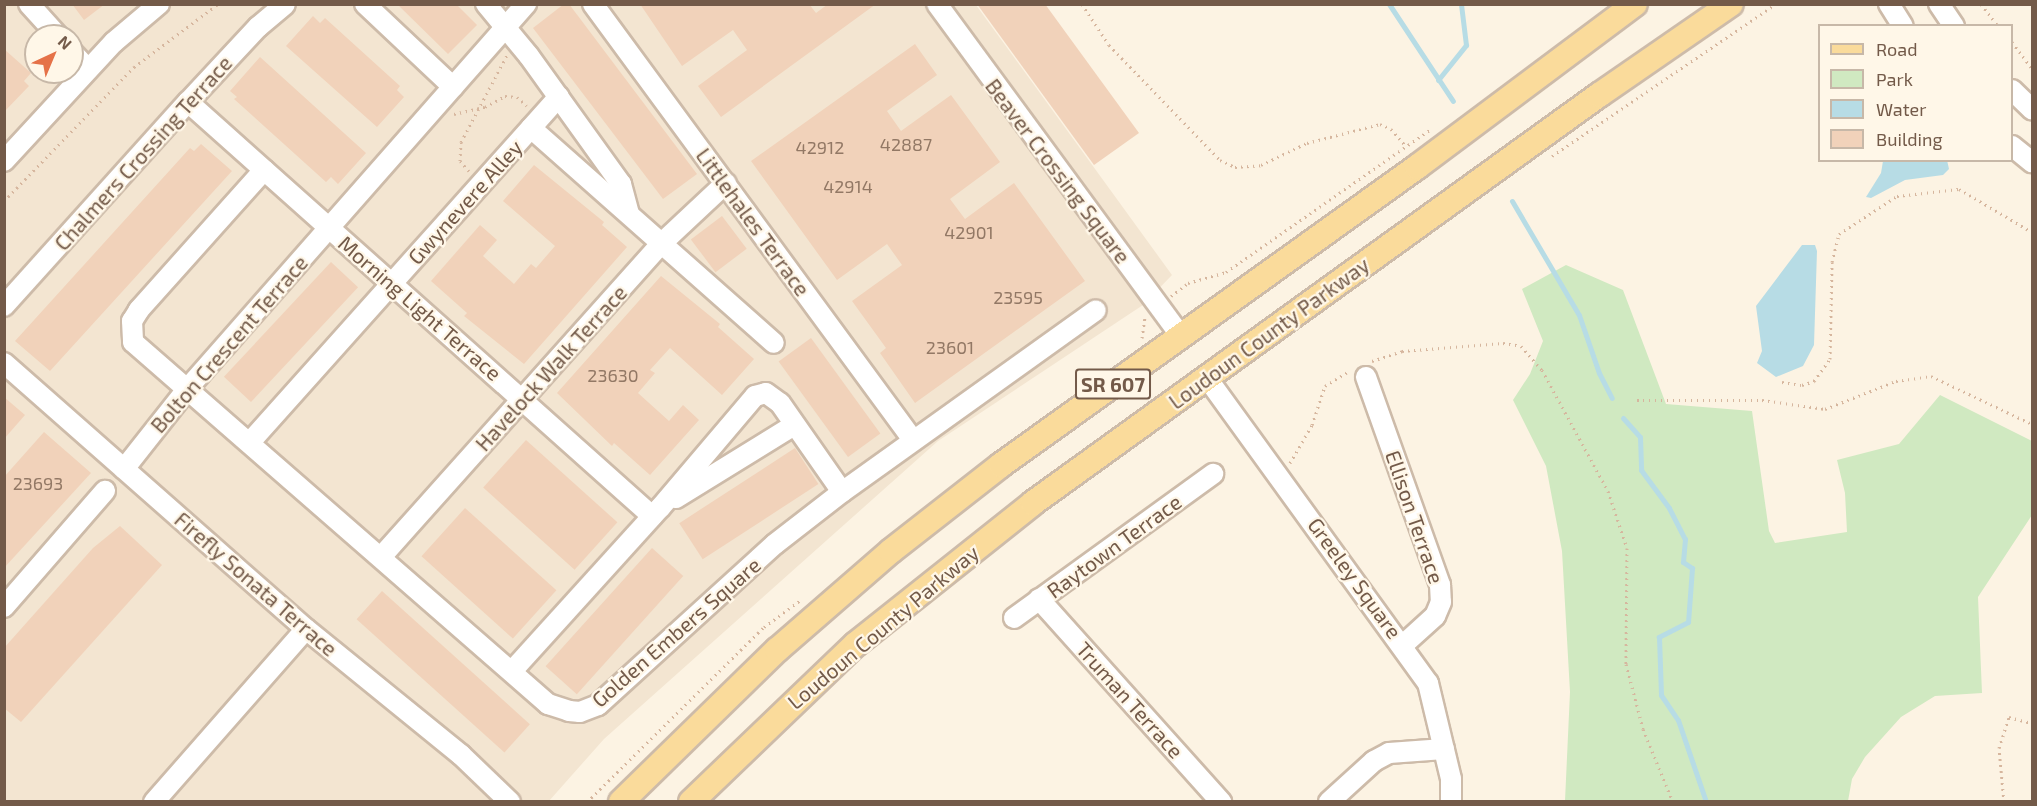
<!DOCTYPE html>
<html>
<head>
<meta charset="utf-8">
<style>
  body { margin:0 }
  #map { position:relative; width:2037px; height:806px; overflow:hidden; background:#fcf3e3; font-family:"Exo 2",sans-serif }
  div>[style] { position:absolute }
  .residential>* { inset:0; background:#f3e5d1 }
  .green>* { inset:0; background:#d0e9c1 }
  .water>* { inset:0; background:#b7dce5 }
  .stream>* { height:5px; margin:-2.5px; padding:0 2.5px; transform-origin:2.5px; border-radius:2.5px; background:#b7dce5 }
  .building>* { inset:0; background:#f1d2ba; transform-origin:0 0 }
  .path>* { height:3px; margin-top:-1.5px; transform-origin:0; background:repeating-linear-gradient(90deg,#d6b69e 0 1.5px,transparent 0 6px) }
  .roads { filter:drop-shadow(2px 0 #cdbba9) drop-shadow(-2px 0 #cdbba9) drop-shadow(0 2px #cdbba9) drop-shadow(0 -2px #cdbba9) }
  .minor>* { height:20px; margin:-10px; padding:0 10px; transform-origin:10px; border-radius:10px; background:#fff }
  .major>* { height:24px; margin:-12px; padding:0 12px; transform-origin:12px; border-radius:12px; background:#fadb9b }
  span { translate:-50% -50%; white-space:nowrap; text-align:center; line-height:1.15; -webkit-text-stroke:4.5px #fff7e8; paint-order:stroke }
  .number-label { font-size:18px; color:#927865 }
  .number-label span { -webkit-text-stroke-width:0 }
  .shield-label span { padding:2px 4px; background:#fff7e8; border:2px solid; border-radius:4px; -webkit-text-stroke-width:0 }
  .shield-label { font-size:20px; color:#735a49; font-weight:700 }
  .street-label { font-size:21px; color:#735a49 }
  .frame { position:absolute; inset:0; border:6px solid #735a49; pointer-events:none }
  .legend { position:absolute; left:1818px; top:24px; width:195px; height:138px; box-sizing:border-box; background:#fff7e8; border:2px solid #c7b8a8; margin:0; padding:8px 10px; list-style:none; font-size:18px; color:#735a49 }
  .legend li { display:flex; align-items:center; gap:12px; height:30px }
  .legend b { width:30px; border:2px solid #c7b8a8 }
  .north { position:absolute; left:24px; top:24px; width:60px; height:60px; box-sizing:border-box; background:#fff7e8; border:2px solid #c7b8a8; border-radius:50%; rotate:44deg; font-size:16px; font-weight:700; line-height:24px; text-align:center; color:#735a49 }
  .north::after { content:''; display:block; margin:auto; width:21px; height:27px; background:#e57248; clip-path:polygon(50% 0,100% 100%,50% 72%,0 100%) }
</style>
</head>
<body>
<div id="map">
  <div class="residential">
    <i style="clip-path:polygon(evenodd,5px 5px,976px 5px,1172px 275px,1143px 305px,938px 441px,604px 739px,549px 801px,5px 802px,5px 5px,36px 36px,72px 36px,72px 72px,36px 72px,36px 36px)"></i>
  </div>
  <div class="green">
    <i style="clip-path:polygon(1566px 265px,1623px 290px,1666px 404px,1752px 411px,1769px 531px,1775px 543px,1847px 532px,1845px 493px,1837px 460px,1899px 444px,1940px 395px,2032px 441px,2032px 515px,1978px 597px,1982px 693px,1935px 696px,1901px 717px,1865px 757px,1852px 779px,1848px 801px,1565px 801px,1570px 692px,1562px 551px,1546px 466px,1513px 400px,1530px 374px,1543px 341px,1522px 289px)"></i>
  </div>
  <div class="water">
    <i style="clip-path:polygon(1947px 160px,1949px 169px,1943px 175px,1905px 180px,1871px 198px,1866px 197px,1881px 173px,1883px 161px)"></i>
    <i style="clip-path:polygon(1802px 245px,1815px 245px,1817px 251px,1814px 345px,1803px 366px,1776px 377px,1757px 363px,1762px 351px,1756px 306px)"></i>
  </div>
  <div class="stream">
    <i style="left:1389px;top:4px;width:116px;rotate:56.6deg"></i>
    <i style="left:1438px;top:80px;width:45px;rotate:-51.3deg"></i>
    <i style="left:1466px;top:45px;width:41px;rotate:-97deg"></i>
    <i style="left:1512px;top:201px;width:132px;rotate:59.6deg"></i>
    <i style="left:1579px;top:315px;width:61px;rotate:71deg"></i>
    <i style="left:1599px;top:373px;width:28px;rotate:63deg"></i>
    <i style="left:1623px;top:418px;width:25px;rotate:48deg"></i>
    <i style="left:1640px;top:437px;width:33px;rotate:88deg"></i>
    <i style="left:1641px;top:470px;width:47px;rotate:53.6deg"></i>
    <i style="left:1669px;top:508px;width:35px;rotate:63deg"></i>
    <i style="left:1685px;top:539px;width:23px;rotate:95deg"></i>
    <i style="left:1683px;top:562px;width:11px;rotate:34deg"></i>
    <i style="left:1692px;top:568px;width:54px;rotate:94.2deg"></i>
    <i style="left:1688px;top:622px;width:33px;rotate:153deg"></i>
    <i style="left:1659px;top:637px;width:58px;rotate:88deg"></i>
    <i style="left:1661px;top:695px;width:30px;rotate:56deg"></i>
    <i style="left:1678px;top:720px;width:87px;rotate:71.1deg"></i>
  </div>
  <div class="building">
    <i style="clip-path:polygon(72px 4px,105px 4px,84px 20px)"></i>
    <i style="clip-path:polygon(397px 4px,456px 4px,477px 25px,448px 54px)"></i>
    <i style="clip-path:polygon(564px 4px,569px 4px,697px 174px,663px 199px,533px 28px)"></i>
    <i style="clip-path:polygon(640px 4px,809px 4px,816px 13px,828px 4px,876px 4px,721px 117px,698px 86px,747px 50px,733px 30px,682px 66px)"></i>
    <i style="clip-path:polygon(977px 4px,1045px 4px,1139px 133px,1094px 165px)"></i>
    <i style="clip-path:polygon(313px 16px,320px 23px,325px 18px,400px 86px,397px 90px,404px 97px,377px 127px,286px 46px)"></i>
    <i style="clip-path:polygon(915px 44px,937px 75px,887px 111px,901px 131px,951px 95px,1000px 162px,950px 199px,965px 219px,1014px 183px,1085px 281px,915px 403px,880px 353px,886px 348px,852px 301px,902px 265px,887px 244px,837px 280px,751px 161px)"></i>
    <i style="clip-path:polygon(4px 49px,31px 73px,24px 81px,29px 86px,4px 112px)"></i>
    <i style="clip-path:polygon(260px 57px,366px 153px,338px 184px,331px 177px,326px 182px,234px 99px,237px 97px,230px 91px)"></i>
    <i style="clip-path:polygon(201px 144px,232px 171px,50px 371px,15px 341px,190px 148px,194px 151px)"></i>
    <i style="clip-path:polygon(534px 165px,604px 222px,602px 225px,627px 247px,524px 364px,464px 316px,467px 313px,431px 281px,480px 225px,497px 240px,483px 256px,514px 284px,531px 264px,536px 268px,555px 246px,503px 201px)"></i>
    <i style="left:722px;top:216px;width:41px;height:39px;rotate:53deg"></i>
    <i style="left:331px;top:262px;width:37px;height:157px;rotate:43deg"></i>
    <i style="clip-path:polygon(661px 276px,720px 324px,718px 327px,754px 359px,722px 395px,670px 348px,650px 370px,655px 373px,638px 393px,669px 421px,683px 405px,699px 420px,650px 475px,614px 443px,612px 446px,557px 393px)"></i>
    <i style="left:811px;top:338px;width:118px;height:40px;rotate:54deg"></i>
    <i style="clip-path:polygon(4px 397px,25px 415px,4px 439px)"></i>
    <i style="clip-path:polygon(44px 432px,91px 473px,4px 568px,4px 477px)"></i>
    <i style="left:526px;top:440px;width:123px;height:64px;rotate:42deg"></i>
    <i style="left:795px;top:448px;width:43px;height:138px;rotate:57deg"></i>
    <i style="left:465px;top:508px;width:123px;height:65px;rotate:42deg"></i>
    <i style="clip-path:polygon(120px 526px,162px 565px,21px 722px,4px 708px,4px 648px,93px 548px)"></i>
    <i style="left:652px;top:548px;width:42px;height:159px;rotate:42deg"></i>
    <i style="left:382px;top:591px;width:199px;height:38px;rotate:42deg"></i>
  </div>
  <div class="path">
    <i style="left:1082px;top:4px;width:49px;rotate:56.6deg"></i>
    <i style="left:1109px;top:45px;width:160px;rotate:46deg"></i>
    <i style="left:1220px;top:160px;width:17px;rotate:25deg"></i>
    <i style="left:1235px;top:167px;width:26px;rotate:-4deg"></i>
    <i style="left:1261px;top:165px;width:51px;rotate:-25.6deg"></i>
    <i style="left:1307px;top:143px;width:75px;rotate:-14.6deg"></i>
    <i style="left:1380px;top:124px;width:12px;rotate:24deg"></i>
    <i style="left:1391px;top:129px;width:23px;rotate:49deg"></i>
    <i style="left:1981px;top:4px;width:28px;rotate:52deg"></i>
    <i style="left:2012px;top:42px;width:34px;rotate:53deg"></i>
    <i style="left:454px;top:114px;width:32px;rotate:-13deg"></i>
    <i style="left:485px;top:107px;width:23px;rotate:-29deg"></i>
    <i style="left:505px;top:96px;width:12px;rotate:5deg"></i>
    <i style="left:517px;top:97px;width:13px;rotate:42deg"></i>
    <i style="left:1552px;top:156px;width:271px;rotate:-34.2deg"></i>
    <i style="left:469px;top:171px;width:13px;rotate:-132deg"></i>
    <i style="left:460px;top:161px;width:19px;rotate:-87deg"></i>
    <i style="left:461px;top:142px;width:98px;rotate:-62.1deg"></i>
    <i style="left:4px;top:201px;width:187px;rotate:-45.9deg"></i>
    <i style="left:134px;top:67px;width:105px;rotate:-36.9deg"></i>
    <i style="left:1171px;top:296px;width:21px;rotate:-37deg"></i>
    <i style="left:1188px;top:283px;width:40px;rotate:-16deg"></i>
    <i style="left:1226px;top:272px;width:250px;rotate:-34.9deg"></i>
    <i style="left:1142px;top:338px;width:21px;rotate:-82deg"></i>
    <i style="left:1372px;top:361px;width:32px;rotate:-18deg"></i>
    <i style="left:1402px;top:351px;width:101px;rotate:-4.5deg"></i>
    <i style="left:1503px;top:343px;width:18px;rotate:9deg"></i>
    <i style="left:1521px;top:346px;width:32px;rotate:49deg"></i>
    <i style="left:1542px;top:370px;width:138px;rotate:61.4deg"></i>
    <i style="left:1608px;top:491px;width:60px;rotate:71.6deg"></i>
    <i style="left:1627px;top:548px;width:116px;rotate:90.5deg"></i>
    <i style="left:1626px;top:664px;width:67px;rotate:75.3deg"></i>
    <i style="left:1643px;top:729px;width:79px;rotate:67.7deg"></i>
    <i style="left:1782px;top:382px;width:20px;rotate:9deg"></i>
    <i style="left:1802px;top:385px;width:13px;rotate:-18deg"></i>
    <i style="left:1814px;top:381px;width:27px;rotate:-54deg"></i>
    <i style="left:1830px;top:359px;width:97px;rotate:-88.8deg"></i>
    <i style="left:1832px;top:262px;width:29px;rotate:-76deg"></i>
    <i style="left:1839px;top:234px;width:69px;rotate:-33.2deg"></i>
    <i style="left:1897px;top:196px;width:62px;rotate:-6.4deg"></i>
    <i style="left:1959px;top:189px;width:85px;rotate:30.5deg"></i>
    <i style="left:1637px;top:400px;width:125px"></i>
    <i style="left:1762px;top:400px;width:64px;rotate:8.1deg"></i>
    <i style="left:1825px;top:409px;width:76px;rotate:-21.5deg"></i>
    <i style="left:1896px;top:381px;width:35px;rotate:-8deg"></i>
    <i style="left:1931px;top:376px;width:112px;rotate:25.4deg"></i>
    <i style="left:1290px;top:463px;width:44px;rotate:-59.9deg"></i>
    <i style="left:1312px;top:425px;width:41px;rotate:-71.6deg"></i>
    <i style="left:1325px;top:386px;width:28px;rotate:-32deg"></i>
    <i style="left:587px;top:802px;width:249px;rotate:-44.7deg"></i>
    <i style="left:764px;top:627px;width:47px;rotate:-36.4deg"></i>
    <i style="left:2004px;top:802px;width:54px;rotate:-95.3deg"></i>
    <i style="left:1999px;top:748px;width:33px;rotate:-72deg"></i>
    <i style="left:2009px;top:717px;width:24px;rotate:15deg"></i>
  </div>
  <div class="roads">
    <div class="minor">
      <i style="left:29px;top:4px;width:43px;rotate:47.8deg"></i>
      <i style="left:365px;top:4px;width:121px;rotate:43.3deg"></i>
      <i style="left:486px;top:4px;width:67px;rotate:50.4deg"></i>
      <i style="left:529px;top:56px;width:158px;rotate:54.3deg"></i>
      <i style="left:621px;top:184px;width:30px;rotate:75deg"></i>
      <i style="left:593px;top:4px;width:541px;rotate:53.72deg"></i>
      <i style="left:937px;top:4px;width:412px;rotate:53.7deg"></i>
      <i style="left:1889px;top:4px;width:26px;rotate:58deg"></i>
      <i style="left:1939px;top:4px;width:27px;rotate:56deg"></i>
      <i style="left:72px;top:52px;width:23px;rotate:47deg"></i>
      <i style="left:2012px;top:90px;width:28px;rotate:44deg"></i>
      <i style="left:188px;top:102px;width:622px;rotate:41.74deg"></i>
      <i style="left:531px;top:128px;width:324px;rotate:41.5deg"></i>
      <i style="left:2012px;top:146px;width:26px;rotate:39deg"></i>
      <i style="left:4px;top:161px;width:162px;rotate:-47.3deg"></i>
      <i style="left:114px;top:42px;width:59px;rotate:-40.2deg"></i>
      <i style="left:264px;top:170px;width:188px;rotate:131.8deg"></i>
      <i style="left:139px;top:310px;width:13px;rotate:122deg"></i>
      <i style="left:132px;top:321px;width:21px;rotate:87deg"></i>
      <i style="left:133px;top:342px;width:551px;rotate:41.1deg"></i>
      <i style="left:548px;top:704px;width:22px;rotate:18deg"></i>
      <i style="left:569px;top:711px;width:11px;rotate:5deg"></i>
      <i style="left:580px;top:712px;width:19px;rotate:-21deg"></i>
      <i style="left:598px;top:705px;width:239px;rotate:-42.3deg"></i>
      <i style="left:775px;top:544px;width:85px;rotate:-37.8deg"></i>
      <i style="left:842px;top:492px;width:312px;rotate:-35.6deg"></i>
      <i style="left:4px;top:306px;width:275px;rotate:-48deg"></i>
      <i style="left:188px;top:102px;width:103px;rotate:-47deg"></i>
      <i style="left:258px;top:27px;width:35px;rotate:-40deg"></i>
      <i style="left:4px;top:363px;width:402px;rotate:41.4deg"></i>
      <i style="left:306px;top:629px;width:200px;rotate:39.1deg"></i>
      <i style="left:461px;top:755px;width:68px;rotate:43.8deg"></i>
      <i style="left:1366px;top:377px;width:221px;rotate:70.4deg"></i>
      <i style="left:1440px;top:585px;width:17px;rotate:87deg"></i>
      <i style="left:1441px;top:602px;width:15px;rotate:113deg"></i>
      <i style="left:1435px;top:616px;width:43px;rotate:137.8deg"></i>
      <i style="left:1207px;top:378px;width:377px;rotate:54.1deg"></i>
      <i style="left:1428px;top:683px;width:99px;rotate:76.5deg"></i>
      <i style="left:1451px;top:779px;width:23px;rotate:90deg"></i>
      <i style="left:251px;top:441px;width:462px;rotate:-48.2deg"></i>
      <i style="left:124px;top:469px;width:103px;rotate:-51.7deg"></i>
      <i style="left:188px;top:388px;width:512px;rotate:-48.65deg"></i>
      <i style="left:676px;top:498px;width:139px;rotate:-31.7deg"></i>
      <i style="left:381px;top:557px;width:423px;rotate:-48.2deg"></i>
      <i style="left:663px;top:242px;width:86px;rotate:-43.1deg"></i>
      <i style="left:1039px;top:599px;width:273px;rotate:48.1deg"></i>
      <i style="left:4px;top:607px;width:154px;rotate:-49deg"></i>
      <i style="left:1014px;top:618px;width:246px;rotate:-35.9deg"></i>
      <i style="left:512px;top:671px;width:220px;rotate:-47.8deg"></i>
      <i style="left:660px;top:508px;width:147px;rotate:-49.7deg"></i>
      <i style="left:755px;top:396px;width:11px;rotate:-15deg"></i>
      <i style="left:766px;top:393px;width:17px;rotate:36deg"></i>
      <i style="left:780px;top:403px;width:108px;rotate:55.1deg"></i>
      <i style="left:154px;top:802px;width:230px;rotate:-48.7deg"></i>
      <i style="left:1329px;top:802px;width:61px;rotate:-42.3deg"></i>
      <i style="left:1374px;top:761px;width:17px;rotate:-28deg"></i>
      <i style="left:1389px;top:753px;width:55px;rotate:-4.2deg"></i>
    </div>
    <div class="major">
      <i style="left:621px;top:802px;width:218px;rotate:-44.3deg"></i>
      <i style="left:777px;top:650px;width:151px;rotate:-41deg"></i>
      <i style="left:891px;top:551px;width:140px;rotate:-38deg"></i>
      <i style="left:1001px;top:465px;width:512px;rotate:-35.62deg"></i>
      <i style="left:1417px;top:167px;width:272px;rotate:-36.8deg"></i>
      <i style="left:691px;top:802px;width:228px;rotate:-43.8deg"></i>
      <i style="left:856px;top:644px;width:226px;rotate:-38.5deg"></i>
      <i style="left:1033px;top:503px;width:698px;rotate:-35.79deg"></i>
      <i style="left:1599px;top:95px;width:160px;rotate:-34.6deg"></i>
    </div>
  </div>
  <div class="number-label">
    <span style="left:906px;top:144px">42887</span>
    <span style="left:820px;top:147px">42912</span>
    <span style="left:848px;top:186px">42914</span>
    <span style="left:969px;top:232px">42901</span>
    <span style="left:1018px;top:297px">23595</span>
    <span style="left:950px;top:347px">23601</span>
    <span style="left:613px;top:375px">23630</span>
    <span style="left:38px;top:483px">23693</span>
  </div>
  <div class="shield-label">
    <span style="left:1113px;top:384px">SR 607</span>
  </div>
  <div class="street-label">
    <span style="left:143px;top:153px;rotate:-48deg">Chalmers Crossing Terrace</span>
    <span style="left:1058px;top:171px;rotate:53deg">Beaver Crossing Square</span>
    <span style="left:465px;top:202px;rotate:-48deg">Gwynevere Alley</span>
    <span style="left:753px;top:222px;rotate:54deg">Littlehales Terrace</span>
    <span style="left:420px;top:308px;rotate:41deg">Morning Light Terrace</span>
    <span style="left:1269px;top:333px;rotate:-36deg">Loudoun County Parkway</span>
    <span style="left:229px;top:344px;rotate:-49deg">Bolton Crescent Terrace</span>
    <span style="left:551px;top:368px;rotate:-48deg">Havelock Walk Terrace</span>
    <span style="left:1415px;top:517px;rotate:71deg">Ellison Terrace</span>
    <span style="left:1114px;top:546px;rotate:-36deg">Raytown Terrace</span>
    <span style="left:1355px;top:578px;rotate:54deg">Greeley Square</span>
    <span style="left:256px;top:584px;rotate:41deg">Firefly Sonata Terrace</span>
    <span style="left:883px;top:627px;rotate:-40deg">Loudoun County Parkway</span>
    <span style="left:676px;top:632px;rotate:-41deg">Golden Embers Square</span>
    <span style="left:1130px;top:700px;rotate:48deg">Truman Terrace</span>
  </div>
  <div class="frame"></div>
  <ul class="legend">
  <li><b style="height:8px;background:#fadb9b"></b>Road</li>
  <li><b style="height:16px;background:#d0e9c1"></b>Park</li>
  <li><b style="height:16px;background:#b7dce5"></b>Water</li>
  <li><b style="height:16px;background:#f1d2ba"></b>Building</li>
  </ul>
  <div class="north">N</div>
</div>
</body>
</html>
